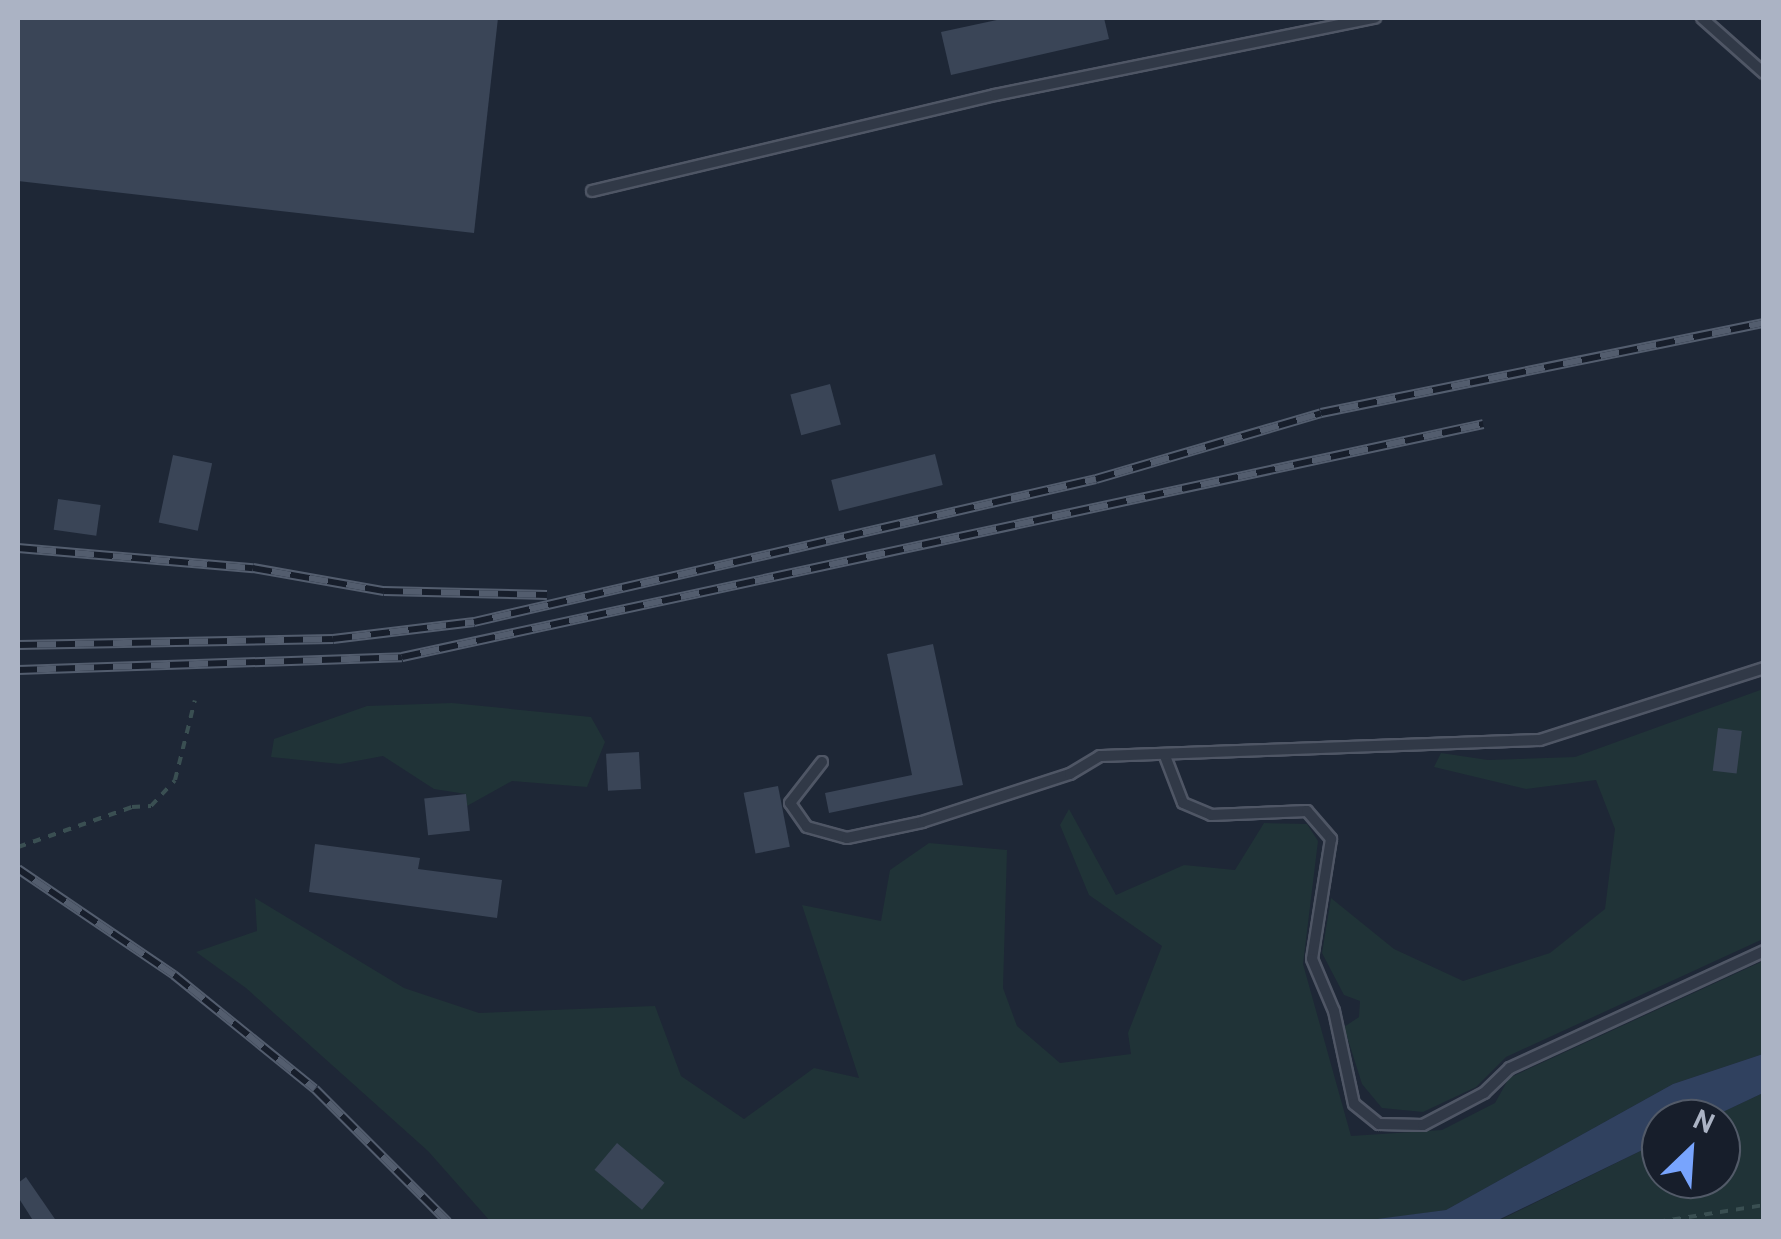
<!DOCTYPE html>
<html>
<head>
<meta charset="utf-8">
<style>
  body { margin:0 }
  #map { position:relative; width:1781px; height:1239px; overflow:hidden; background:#1e2736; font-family:Overpass,sans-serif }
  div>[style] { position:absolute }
  .green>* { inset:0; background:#203337 }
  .water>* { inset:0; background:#30415f }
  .building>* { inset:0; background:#3a4557; transform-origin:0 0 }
  .path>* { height:4px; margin-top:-2px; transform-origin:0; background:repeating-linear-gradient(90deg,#3a4f52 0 8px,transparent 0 16px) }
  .roads { filter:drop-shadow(2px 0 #4f5665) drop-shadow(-2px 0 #4f5665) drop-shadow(0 2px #4f5665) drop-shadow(0 -2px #4f5665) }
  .service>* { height:10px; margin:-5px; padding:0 5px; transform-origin:5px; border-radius:5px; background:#313947 }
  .rail>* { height:10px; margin-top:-5px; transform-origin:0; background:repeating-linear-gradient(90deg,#171e2b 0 19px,#535d6e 0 38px); box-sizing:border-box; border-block:2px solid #535d6e }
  span { translate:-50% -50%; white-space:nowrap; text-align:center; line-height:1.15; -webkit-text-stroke:8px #171e2b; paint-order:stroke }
  .frame { position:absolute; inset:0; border:20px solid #abb3c4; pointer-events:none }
  .north { position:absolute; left:1641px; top:1099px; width:100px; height:100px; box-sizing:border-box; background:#171e2b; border:2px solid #525a68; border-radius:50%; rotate:25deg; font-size:28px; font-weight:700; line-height:40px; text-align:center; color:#abb3c4 }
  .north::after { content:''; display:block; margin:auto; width:35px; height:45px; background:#78a4fd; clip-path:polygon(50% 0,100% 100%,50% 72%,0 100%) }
</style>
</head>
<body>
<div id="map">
  <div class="green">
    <i style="clip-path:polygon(1763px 689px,1763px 939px,1506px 1057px,1476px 1087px,1423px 1112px,1382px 1108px,1362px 1084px,1344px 1027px,1359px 1017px,1360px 1001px,1344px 995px,1322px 953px,1331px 898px,1394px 949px,1463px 981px,1550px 953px,1605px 909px,1615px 829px,1596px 780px,1526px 789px,1434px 767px,1441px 753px,1488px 760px,1575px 757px)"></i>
    <i style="clip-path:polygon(452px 703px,591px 717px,605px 742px,587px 787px,512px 781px,467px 806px,466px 794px,434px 789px,383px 756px,340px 764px,271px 757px,274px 739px,367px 706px)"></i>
    <i style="clip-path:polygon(1069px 809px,1116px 895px,1184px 865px,1235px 870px,1264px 823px,1307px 824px,1318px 841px,1303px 964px,1351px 1136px,1442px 1130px,1495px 1103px,1509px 1078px,1763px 961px,1763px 1054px,1673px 1084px,1446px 1210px,1362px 1222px,490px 1221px,428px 1151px,246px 988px,196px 952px,257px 931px,255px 898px,404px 988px,479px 1013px,655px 1006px,681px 1076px,744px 1119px,814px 1068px,859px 1078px,802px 905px,881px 921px,890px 870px,929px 843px,1007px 850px,1003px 988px,1017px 1026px,1060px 1063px,1131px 1054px,1128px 1033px,1162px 946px,1089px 895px,1060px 825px)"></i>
    <i style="clip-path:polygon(1763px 1093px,1763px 1221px,1496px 1222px,1661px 1141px,1661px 1179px,1721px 1179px,1721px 1119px,1708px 1119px)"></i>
  </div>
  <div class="water">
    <i style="clip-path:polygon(1763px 1054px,1763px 1093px,1708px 1119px,1661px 1119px,1661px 1141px,1496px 1221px,1362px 1221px,1446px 1210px,1673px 1084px)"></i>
  </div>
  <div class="building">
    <i style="clip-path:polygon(18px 18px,498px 18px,474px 233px,18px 181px)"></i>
    <i style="clip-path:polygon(1006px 18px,1104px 18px,1109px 39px,951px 75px,941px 32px)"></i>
    <i style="left:830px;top:384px;width:42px;height:41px;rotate:75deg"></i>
    <i style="left:935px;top:454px;width:32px;height:107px;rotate:76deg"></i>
    <i style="left:173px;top:455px;width:40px;height:69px;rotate:12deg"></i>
    <i style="left:58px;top:499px;width:43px;height:31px;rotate:8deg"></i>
    <i style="clip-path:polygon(933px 644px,963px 785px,829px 813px,825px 793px,912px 775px,887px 654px)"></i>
    <i style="left:1718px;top:728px;width:24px;height:43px;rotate:7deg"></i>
    <i style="left:639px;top:752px;width:37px;height:33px;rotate:87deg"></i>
    <i style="left:778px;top:786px;width:62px;height:35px;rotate:79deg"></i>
    <i style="left:466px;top:794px;width:37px;height:42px;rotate:84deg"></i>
    <i style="clip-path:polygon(315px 844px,420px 858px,418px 869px,502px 880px,497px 918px,309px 892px)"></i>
    <i style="left:617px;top:1143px;width:62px;height:35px;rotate:40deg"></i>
    <i style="clip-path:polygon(26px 1177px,57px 1222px,34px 1222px,18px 1197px,18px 1183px)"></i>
  </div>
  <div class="path">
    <i style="left:18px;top:847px;width:121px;rotate:-19.3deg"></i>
    <i style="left:132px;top:807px;width:19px;rotate:-3deg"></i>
    <i style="left:151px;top:806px;width:35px;rotate:-47deg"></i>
    <i style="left:175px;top:780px;width:82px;rotate:-76deg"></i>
    <i style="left:1657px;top:1222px;width:108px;rotate:-9deg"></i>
  </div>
  <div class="roads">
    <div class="service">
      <i style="left:1702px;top:18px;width:83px;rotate:41.6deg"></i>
      <i style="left:592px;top:191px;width:414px;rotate:-13.4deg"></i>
      <i style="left:995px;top:95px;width:388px;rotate:-11.5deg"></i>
      <i style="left:1165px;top:756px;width:50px;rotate:69deg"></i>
      <i style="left:1183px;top:803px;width:30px;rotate:23deg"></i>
      <i style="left:1211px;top:815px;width:96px;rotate:-2.4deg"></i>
      <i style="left:1307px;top:811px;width:37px;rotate:49deg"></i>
      <i style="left:1331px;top:839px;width:121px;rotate:99deg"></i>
      <i style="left:1312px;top:959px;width:56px;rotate:67.1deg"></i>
      <i style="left:1334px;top:1011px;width:95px;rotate:77.9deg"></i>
      <i style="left:1354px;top:1104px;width:32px;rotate:39deg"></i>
      <i style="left:1379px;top:1124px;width:44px;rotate:1.3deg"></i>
      <i style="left:1423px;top:1125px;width:69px;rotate:-27.7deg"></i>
      <i style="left:1484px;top:1093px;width:36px;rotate:-44deg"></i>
      <i style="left:1510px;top:1068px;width:280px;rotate:-24.7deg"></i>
      <i style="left:822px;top:762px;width:52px;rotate:128deg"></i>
      <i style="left:790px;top:803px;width:29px;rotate:55deg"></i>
      <i style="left:807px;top:827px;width:41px;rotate:15.4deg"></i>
      <i style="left:847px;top:838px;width:77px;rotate:-12deg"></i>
      <i style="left:922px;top:822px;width:156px;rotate:-18deg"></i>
      <i style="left:1070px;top:774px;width:35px;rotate:-31deg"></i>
      <i style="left:1100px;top:756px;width:440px;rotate:-2.1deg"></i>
      <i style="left:1540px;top:740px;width:235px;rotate:-17.8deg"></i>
    </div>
  </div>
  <div class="rail">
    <i style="left:18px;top:548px;width:236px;rotate:4.9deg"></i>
    <i style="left:253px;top:568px;width:133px;rotate:10deg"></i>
    <i style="left:384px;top:591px;width:163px;rotate:1.4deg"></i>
    <i style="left:18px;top:645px;width:315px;rotate:-1.1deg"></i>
    <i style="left:333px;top:639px;width:142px;rotate:-6.9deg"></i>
    <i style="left:474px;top:622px;width:638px;rotate:-12.95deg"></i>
    <i style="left:1096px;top:479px;width:234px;rotate:-16.3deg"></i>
    <i style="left:1321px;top:413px;width:452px;rotate:-11.5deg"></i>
    <i style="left:18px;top:670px;width:384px;rotate:-1.9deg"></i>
    <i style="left:402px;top:657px;width:1106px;rotate:-12.16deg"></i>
    <i style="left:18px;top:869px;width:189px;rotate:34.2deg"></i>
    <i style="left:174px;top:975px;width:181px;rotate:39deg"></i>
    <i style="left:315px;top:1089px;width:188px;rotate:45deg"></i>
  </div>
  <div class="frame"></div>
  <div class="north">N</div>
</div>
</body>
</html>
